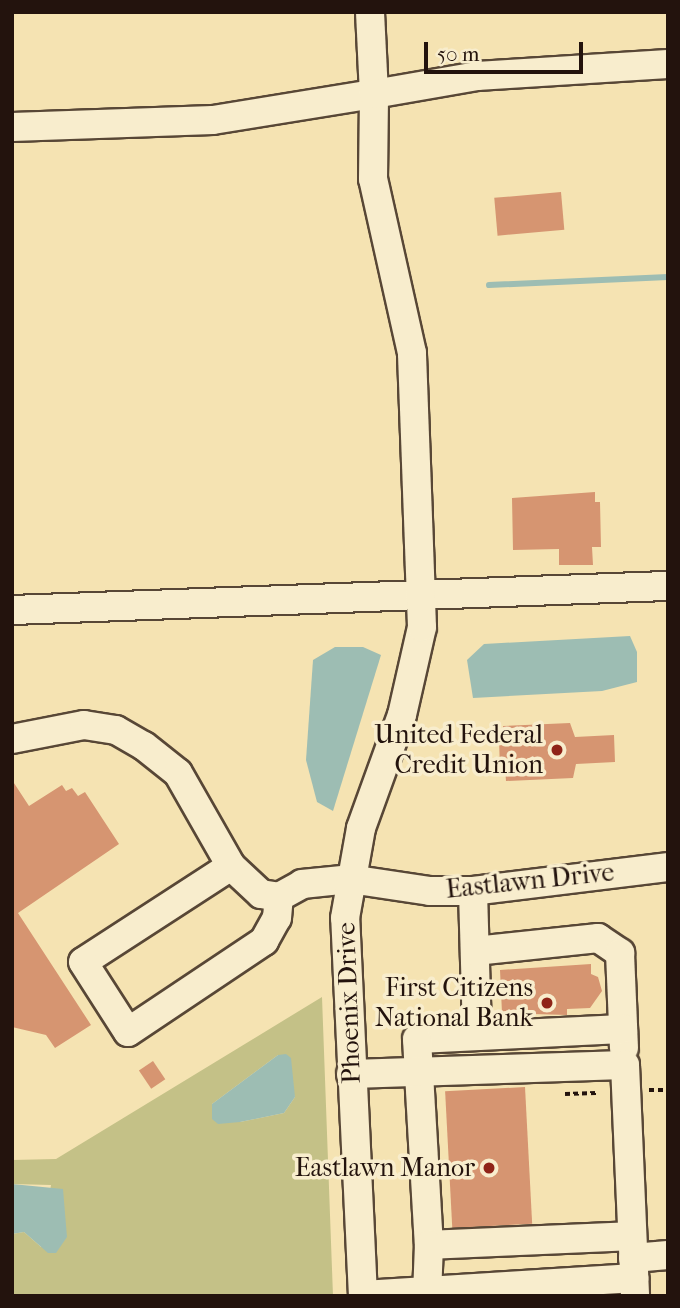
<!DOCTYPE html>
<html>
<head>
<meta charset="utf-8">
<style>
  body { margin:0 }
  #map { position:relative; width:680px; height:1308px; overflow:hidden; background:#f5e3b2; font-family:"IM FELL French Canon",serif }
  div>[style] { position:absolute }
  .green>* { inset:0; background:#c4c187 }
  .water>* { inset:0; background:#9dbdb3 }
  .stream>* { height:6px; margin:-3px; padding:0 3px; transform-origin:3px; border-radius:3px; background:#9dbdb3 }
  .building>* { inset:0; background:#d69571; transform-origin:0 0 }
  .path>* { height:3.5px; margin-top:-1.75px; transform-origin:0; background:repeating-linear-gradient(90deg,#23130d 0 5px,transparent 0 8.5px) }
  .roads { filter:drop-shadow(2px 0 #584736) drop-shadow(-2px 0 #584736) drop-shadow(0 2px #584736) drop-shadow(0 -2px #584736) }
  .minor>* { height:28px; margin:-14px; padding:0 14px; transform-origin:14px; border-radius:14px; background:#f8edcd }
  .dots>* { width:19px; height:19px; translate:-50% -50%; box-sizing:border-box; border:4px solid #f8edcd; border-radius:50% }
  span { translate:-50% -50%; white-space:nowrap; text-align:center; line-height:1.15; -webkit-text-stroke:7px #f8edcd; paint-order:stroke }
  .poi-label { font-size:26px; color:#23130d }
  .right { translate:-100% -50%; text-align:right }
  .street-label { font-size:26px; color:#23130d }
  .frame { position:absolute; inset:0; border:14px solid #23130d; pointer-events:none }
  .scale { position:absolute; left:424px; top:42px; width:159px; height:32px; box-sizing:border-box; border:4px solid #23130d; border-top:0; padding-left:9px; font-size:21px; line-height:24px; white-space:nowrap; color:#23130d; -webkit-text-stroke:5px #f8edcd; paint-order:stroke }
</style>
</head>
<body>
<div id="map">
  <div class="green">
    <i style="clip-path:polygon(evenodd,322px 997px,333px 1296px,12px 1296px,12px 1234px,24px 1232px,41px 1247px,51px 1185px,12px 1184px,12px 1160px,56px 1159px,322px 997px,278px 1055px,295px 1097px,284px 1113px,240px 1122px,212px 1104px,278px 1055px)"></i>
  </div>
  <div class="water">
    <i style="clip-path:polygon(630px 636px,637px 652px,637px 682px,602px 691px,473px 698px,467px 660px,484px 644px)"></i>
    <i style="clip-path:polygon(335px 647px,363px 647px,381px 655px,333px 811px,317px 802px,306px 760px,313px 660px)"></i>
    <i style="clip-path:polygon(286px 1054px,291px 1058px,295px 1097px,284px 1113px,240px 1122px,218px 1124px,212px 1119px,212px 1104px,278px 1055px)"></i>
    <i style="clip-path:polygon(12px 1184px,63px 1189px,67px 1237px,56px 1253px,48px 1253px,24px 1232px,12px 1234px)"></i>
  </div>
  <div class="stream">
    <i style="left:489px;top:285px;width:179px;rotate:-2.6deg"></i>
  </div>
  <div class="building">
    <i style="left:561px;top:192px;width:38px;height:67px;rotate:85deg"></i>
    <i style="clip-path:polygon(595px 492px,595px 502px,600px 502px,601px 547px,592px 547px,593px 565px,559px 565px,559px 549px,513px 550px,512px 498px)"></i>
    <i style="clip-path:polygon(570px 723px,575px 737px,614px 735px,615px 762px,576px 764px,573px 778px,506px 781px,505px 768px,500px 769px,499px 739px,504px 739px,503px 726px)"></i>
    <i style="clip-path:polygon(12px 780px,29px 806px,62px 785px,66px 791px,72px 788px,78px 796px,85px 792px,119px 844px,18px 913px,91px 1025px,55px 1048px,46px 1035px,12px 1027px)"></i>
    <i style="clip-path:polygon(591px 964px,591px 974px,598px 977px,602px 991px,590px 1008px,567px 1009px,567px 1015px,502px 1013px,500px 970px)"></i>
    <i style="left:153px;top:1061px;width:22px;height:17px;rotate:56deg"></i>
    <i style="left:525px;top:1087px;width:137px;height:80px;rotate:87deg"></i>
  </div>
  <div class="path">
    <i style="left:649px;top:1090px;width:19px"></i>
    <i style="left:565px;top:1094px;width:31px;rotate:-2deg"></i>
  </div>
  <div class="roads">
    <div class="minor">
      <i style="left:12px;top:127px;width:201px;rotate:-2deg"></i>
      <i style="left:213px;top:120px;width:163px;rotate:-9.2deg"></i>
      <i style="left:374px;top:94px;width:82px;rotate:-92.8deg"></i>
      <i style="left:12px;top:610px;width:656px;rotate:-2.1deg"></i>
      <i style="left:12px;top:739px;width:73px;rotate:-11deg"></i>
      <i style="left:84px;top:725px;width:32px;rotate:9deg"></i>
      <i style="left:116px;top:730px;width:32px;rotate:30deg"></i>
      <i style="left:144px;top:746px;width:43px;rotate:38.5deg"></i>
      <i style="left:178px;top:773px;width:107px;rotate:60.3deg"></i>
      <i style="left:231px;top:866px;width:41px;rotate:43deg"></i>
      <i style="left:261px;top:894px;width:18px;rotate:9deg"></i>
      <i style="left:279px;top:897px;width:26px;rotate:-29deg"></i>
      <i style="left:302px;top:884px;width:48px;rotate:-5.9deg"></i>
      <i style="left:350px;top:879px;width:81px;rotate:8.5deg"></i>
      <i style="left:430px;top:891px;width:43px"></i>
      <i style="left:473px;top:891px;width:196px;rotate:-7deg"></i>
      <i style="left:231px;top:866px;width:176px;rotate:147deg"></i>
      <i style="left:83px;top:962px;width:83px;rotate:57.3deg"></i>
      <i style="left:128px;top:1032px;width:164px;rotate:-33.8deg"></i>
      <i style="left:264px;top:941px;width:26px;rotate:-61deg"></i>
      <i style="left:277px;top:918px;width:21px;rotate:-85deg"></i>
      <i style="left:473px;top:891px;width:145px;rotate:88.4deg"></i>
      <i style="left:475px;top:951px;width:124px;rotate:-6deg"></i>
      <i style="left:598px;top:938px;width:27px;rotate:34deg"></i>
      <i style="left:620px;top:953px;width:95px;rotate:87.6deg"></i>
      <i style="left:623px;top:1029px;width:206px;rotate:177.2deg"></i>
      <i style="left:417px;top:1039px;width:206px;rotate:86.7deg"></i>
      <i style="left:429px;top:1245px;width:203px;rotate:-2.5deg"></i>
      <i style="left:351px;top:1074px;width:274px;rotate:-1.9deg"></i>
      <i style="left:625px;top:1065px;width:231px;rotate:87.5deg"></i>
      <i style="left:633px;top:1258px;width:35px;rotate:-5deg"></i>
      <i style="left:363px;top:1295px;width:272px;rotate:-3.6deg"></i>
      <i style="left:363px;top:1296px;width:378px;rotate:-92.7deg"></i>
      <i style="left:345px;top:918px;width:91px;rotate:-79.9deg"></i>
      <i style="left:361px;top:828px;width:120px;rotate:-70.1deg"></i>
      <i style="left:402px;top:715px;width:90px;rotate:-77.2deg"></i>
      <i style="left:422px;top:627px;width:274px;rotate:-92.1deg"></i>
      <i style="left:412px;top:353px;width:178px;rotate:-102.6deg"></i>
      <i style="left:373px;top:179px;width:85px;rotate:-89.3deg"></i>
      <i style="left:374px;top:94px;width:105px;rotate:-9.9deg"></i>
      <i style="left:477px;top:76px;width:191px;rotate:-3.6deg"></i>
      <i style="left:427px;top:1296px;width:51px;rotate:-87.8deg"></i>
    </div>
  </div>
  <div class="dots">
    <i style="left:557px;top:750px;background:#8f2418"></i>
    <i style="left:547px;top:1003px;background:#8f2418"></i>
    <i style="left:489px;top:1168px;background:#8f2418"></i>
  </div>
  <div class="poi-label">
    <span class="right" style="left:543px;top:750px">United Federal<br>Credit Union</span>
    <span class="right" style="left:533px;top:1003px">First Citizens<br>National Bank</span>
    <span class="right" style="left:475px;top:1168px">Eastlawn Manor</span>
  </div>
  <div class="street-label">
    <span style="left:530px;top:881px;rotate:-6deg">Eastlawn Drive</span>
    <span style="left:349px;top:1003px;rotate:-92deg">Phoenix Drive</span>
  </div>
  <div class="frame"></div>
  <div class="scale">50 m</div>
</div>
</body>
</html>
